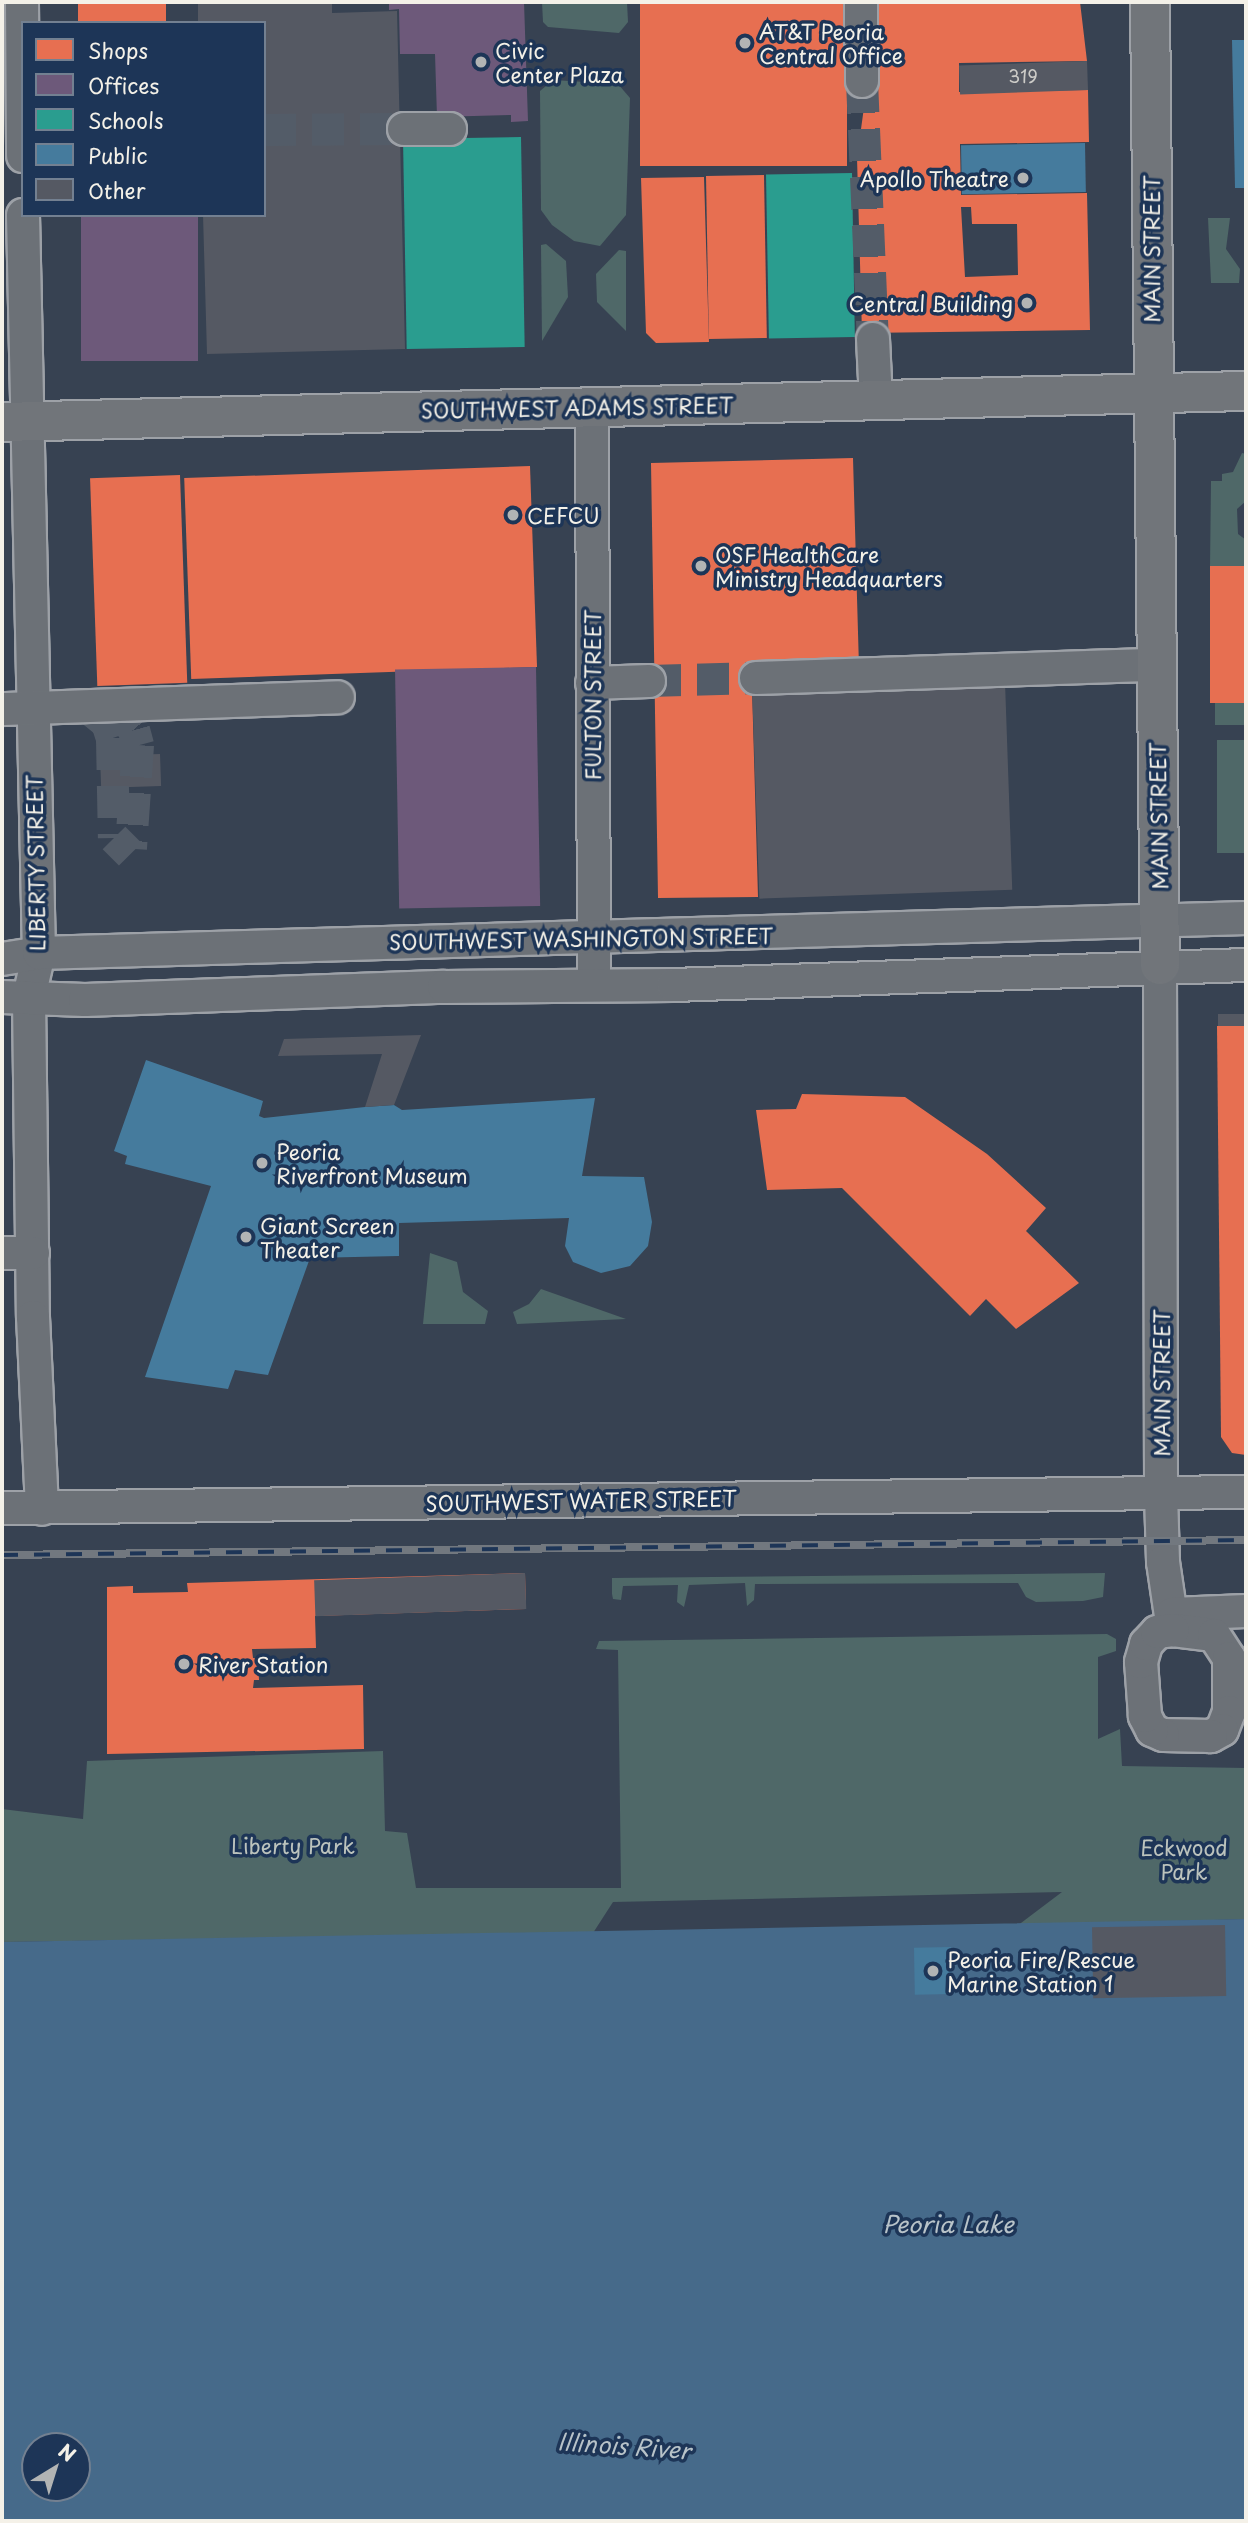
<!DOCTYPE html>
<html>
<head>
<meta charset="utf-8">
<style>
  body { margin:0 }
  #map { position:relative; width:1248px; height:2523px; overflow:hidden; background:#374252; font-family:"Playpen Sans",sans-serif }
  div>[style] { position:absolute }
  .green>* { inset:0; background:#4f6868; transform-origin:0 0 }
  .water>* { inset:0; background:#466a8a }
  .shops>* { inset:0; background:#e76f51; transform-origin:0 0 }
  .offices>* { inset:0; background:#6d597a; transform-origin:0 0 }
  .schools>* { inset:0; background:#2a9d8f; transform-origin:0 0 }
  .public>* { inset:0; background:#457b9d; transform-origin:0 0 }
  .building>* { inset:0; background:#555963; transform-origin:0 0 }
  .minor-tunnel>* { height:32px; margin-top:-16px; transform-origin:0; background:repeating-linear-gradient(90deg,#535c68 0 32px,transparent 0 48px) }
  .roads { filter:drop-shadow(2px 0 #9da1a7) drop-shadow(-2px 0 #9da1a7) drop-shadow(0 2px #9da1a7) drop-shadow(0 -2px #9da1a7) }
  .minor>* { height:32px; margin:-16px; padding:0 16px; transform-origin:16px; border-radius:16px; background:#6c7177 }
  .major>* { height:38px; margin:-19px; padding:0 19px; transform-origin:19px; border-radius:19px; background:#71757a }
  .rail>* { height:8px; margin-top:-4px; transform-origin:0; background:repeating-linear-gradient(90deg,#1d3557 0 16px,#72787f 0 32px); box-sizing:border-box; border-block:2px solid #72787f }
  .dots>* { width:19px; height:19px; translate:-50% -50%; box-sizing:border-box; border:4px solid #1d3557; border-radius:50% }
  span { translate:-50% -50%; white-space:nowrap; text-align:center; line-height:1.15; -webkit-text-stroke:7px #1d3557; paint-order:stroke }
  .number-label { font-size:18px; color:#cccbc7 }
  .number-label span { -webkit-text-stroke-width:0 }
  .poi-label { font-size:21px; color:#f4f1e8 }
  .left { translate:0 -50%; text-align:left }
  .right { translate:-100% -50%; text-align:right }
  .street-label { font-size:21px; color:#f4f1e8 }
  .park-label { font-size:21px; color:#bcc3bd }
  .water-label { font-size:23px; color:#b8c3c9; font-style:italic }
  .frame { position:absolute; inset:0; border:4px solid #f4f1e8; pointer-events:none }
  .legend { position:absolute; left:21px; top:21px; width:245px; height:196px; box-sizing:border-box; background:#1d3557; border:2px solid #738091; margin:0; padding:9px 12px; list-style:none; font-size:21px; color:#f4f1e8 }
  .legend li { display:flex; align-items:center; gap:14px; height:35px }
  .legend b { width:35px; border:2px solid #738091 }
  .north { position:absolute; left:21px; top:2432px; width:70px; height:70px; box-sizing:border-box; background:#1d3557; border:2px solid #738091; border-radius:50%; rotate:38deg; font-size:19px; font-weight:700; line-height:28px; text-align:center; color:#f4f1e8 }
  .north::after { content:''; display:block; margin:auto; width:24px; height:32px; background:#b2b4b4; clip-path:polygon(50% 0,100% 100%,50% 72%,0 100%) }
</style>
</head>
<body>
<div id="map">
  <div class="green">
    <i style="clip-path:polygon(542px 2px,627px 2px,628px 22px,619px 33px,548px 27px,543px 22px)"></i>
    <i style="clip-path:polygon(553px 80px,618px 84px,630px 98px,626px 215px,600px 246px,574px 241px,552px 225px,541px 210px,540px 91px)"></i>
    <i style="clip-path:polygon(1208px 218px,1230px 218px,1226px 249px,1240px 269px,1239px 283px,1211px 283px)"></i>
    <i style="clip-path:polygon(546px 244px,566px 261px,568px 297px,542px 341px,541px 245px)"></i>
    <i style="clip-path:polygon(619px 250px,626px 251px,626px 331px,597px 302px,596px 274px)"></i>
    <i style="clip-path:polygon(1242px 453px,1246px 454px,1246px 501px,1237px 509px,1238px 534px,1246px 540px,1246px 566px,1210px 567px,1211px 481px,1222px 481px,1222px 474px,1233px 472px)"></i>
    <i style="left:1246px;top:703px;width:22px;height:31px;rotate:90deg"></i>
    <i style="left:1217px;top:740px;width:29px;height:113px"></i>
    <i style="clip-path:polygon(430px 1253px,457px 1262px,463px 1292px,488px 1311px,485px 1324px,423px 1324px)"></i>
    <i style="clip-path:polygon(541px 1289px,626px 1319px,517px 1324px,513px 1312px,529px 1304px)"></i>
    <i style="clip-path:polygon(1105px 1573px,1103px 1597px,1083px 1601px,1036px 1602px,1026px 1597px,1018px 1583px,755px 1584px,754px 1600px,747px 1606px,745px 1583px,689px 1585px,684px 1607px,677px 1602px,678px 1585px,623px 1586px,621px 1600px,613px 1599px,612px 1594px,612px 1578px)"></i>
    <i style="clip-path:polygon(1107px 1634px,1116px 1639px,1116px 1651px,1098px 1657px,1098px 1739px,1120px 1729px,1122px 1766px,1246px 1768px,1246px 1919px,1017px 1926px,1062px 1892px,613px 1902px,593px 1933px,2px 1942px,2px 1809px,83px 1819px,87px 1761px,383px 1751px,385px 1831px,407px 1833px,416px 1888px,621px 1888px,618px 1650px,596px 1649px,599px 1641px)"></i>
  </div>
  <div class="water">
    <i style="clip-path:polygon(evenodd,1246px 1919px,1246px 2521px,2px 2521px,2px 1942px,1246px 1919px,35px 2446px,77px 2446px,77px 2488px,35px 2488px,35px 2446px)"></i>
  </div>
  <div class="shops">
    <i style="left:78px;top:2px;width:88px;height:21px"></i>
    <i style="left:640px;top:2px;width:207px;height:164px"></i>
    <i style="clip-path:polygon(evenodd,869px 2px,1080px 2px,1087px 61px,959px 63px,959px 92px,1088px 90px,1089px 142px,960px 144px,961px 195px,1087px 193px,1090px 330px,862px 333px,857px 158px,869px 71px,869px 2px,961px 207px,971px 207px,972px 224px,1017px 224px,1018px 275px,965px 277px,961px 207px)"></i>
    <i style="left:764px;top:175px;width:163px;height:58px;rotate:89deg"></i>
    <i style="clip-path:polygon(704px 177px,709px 342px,656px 343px,646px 333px,641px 178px)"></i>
    <i style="clip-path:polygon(853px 458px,859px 667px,752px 688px,758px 897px,658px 898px,651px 463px)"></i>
    <i style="left:530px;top:466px;width:201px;height:346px;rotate:88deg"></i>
    <i style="left:180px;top:475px;width:208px;height:90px;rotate:88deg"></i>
    <i style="left:1246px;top:566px;width:137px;height:36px;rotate:90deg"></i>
    <i style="clip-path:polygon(1217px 1026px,1244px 1026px,1246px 1053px,1246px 1455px,1232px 1453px,1221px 1437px)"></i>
    <i style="clip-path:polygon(802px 1094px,905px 1097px,987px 1154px,1046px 1208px,1026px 1231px,1079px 1283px,1016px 1329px,986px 1299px,970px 1316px,842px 1188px,767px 1190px,756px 1110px,796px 1109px)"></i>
    <i style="clip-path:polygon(525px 1573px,526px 1609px,315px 1616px,316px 1648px,252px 1649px,253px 1658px,258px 1658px,259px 1680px,254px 1680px,253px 1688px,363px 1685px,364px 1749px,107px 1754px,107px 1587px,133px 1586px,133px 1593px,188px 1592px,187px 1583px)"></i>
  </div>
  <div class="offices">
    <i style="clip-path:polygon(389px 2px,524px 2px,528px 121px,511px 122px,511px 115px,437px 117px,435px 54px,400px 54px,399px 9px,389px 10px)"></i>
    <i style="left:81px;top:215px;width:117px;height:146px"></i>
    <i style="left:536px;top:667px;width:239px;height:141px;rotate:89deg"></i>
  </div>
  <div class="schools">
    <i style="left:521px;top:137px;width:210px;height:118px;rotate:89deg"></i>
    <i style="left:852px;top:173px;width:164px;height:86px;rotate:89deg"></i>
  </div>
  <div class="public">
    <i style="clip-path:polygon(1232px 40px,1246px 40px,1246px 188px,1235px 188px)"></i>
    <i style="left:1085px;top:143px;width:49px;height:124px;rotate:89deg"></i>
    <i style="clip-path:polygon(146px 1060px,263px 1101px,259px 1116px,264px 1118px,365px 1107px,394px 1105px,402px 1110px,595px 1098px,582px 1176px,644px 1177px,652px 1222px,648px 1246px,630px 1266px,601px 1273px,573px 1262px,565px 1246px,569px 1218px,399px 1223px,399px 1256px,310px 1258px,268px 1375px,235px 1370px,228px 1389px,145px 1377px,211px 1186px,125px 1164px,127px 1156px,114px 1151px)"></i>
    <i style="left:951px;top:1947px;width:47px;height:37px;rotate:89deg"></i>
  </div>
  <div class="building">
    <i style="clip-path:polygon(198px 2px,332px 2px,332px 13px,397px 11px,405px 349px,207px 354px,203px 215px,264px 215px,264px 23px,198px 23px)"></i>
    <i style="left:1087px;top:61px;width:29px;height:128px;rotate:88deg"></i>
    <i style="left:1005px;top:682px;width:208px;height:253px;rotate:88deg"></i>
    <i style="left:160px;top:754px;width:32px;height:60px;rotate:88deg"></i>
    <i style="left:1218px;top:1014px;width:26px;height:12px"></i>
    <i style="clip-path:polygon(421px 1035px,394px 1105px,365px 1107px,382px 1054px,278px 1056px,284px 1039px)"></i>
    <i style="left:525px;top:1573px;width:36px;height:211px;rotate:88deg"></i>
    <i style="left:1225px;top:1925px;width:71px;height:133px;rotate:89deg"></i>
  </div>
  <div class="minor-tunnel">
    <i style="left:862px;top:81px;width:258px;rotate:87.6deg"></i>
    <i style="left:264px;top:130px;width:140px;rotate:-0.4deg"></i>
    <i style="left:649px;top:681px;width:107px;rotate:-1.6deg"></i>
    <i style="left:113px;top:705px;width:33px;rotate:50deg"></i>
    <i style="left:134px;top:730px;width:16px;rotate:75deg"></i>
    <i style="left:138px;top:745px;width:104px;rotate:93.9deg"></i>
    <i style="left:86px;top:706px;width:27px;rotate:39deg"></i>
    <i style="left:107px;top:723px;width:16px;rotate:72deg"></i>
    <i style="left:112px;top:738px;width:100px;rotate:88.9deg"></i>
    <i style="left:114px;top:838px;width:23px;rotate:45deg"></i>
  </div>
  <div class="roads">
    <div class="minor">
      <i style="left:22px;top:2px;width:154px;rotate:89.6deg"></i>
      <i style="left:861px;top:2px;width:79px;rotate:89.3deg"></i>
      <i style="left:404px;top:129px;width:46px"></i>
      <i style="left:23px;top:215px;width:738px;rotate:88.76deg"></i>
      <i style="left:39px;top:953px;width:45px;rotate:102.8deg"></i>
      <i style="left:29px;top:997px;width:320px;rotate:89.3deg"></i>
      <i style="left:33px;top:1317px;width:192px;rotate:87.3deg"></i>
      <i style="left:873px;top:339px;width:61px;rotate:87.2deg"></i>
      <i style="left:592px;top:405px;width:579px;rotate:89.8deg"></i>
      <i style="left:756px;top:678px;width:400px;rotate:-1.9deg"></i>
      <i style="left:592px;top:683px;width:57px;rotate:-2deg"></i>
      <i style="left:2px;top:709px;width:336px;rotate:-2deg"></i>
      <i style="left:2px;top:959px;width:37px;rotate:-9deg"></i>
      <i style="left:39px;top:953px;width:1208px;rotate:-1.66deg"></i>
      <i style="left:1160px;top:965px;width:529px;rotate:89.89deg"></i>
      <i style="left:1161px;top:1494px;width:68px;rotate:88.3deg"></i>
      <i style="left:1163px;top:1562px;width:69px;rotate:81.6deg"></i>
      <i style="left:2px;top:997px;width:83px;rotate:2.1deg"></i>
      <i style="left:85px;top:1000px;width:359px;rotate:-2.1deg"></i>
      <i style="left:444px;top:987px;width:229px;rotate:-0.5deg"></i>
      <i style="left:673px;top:985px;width:573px;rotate:-2deg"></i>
      <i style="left:2px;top:1253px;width:31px"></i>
      <i style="left:2px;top:1508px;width:1244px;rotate:-0.74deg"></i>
      <i style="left:1172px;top:1614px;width:74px;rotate:-2.3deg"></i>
      <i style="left:1173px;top:1630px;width:41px;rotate:7deg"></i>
      <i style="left:1214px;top:1635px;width:27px;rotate:57deg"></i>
      <i style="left:1229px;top:1658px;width:54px;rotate:90deg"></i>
      <i style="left:1229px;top:1712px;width:19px;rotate:111deg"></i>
      <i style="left:1222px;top:1730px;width:13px;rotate:151deg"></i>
      <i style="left:1211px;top:1736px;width:48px;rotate:-178.8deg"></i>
      <i style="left:1163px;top:1735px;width:12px;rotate:-156deg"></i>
      <i style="left:1152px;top:1730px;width:16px;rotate:-117deg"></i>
      <i style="left:1145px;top:1716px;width:54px;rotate:-94.2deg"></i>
      <i style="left:1141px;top:1662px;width:19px;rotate:-74deg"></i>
      <i style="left:1146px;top:1644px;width:16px;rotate:-47deg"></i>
      <i style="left:1157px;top:1632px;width:16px;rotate:-7deg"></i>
    </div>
    <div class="major">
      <i style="left:1150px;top:2px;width:963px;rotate:89.41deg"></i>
      <i style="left:2px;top:422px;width:1244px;rotate:-1.43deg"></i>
    </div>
  </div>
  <div class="rail">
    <i style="left:2px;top:1555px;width:1244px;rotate:-0.69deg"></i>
  </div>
  <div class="dots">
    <i style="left:745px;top:43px;background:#b2b4b4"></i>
    <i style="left:481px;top:62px;background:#b2b4b4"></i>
    <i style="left:1023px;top:178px;background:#b2b4b4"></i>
    <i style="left:1027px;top:303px;background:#b2b4b4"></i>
    <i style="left:513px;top:515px;background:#b2b4b4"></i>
    <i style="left:701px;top:566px;background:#b2b4b4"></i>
    <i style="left:262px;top:1163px;background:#b2b4b4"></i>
    <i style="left:246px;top:1237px;background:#b2b4b4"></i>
    <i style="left:184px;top:1664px;background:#b2b4b4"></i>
    <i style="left:933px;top:1971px;background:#b2b4b4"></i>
  </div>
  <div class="number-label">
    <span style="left:1023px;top:76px">319</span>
  </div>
  <div class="poi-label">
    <span class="left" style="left:759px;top:43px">AT&amp;T Peoria<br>Central Office</span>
    <span class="left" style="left:495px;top:62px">Civic<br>Center Plaza</span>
    <span class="right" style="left:1009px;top:178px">Apollo Theatre</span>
    <span class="right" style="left:1013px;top:303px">Central Building</span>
    <span class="left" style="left:527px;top:515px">CEFCU</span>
    <span class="left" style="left:715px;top:566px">OSF HealthCare<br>Ministry Headquarters</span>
    <span class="left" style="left:276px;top:1163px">Peoria<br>Riverfront Museum</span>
    <span class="left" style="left:260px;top:1237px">Giant Screen<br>Theater</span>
    <span class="left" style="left:198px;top:1664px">River Station</span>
    <span class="left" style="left:947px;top:1971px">Peoria Fire/Rescue<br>Marine Station 1</span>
  </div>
  <div class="street-label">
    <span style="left:1151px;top:249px;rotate:-90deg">MAIN STREET</span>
    <span style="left:577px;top:407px;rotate:-1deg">SOUTHWEST ADAMS STREET</span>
    <span style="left:592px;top:695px;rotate:-90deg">FULTON STREET</span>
    <span style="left:1158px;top:816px;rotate:-91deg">MAIN STREET</span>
    <span style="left:35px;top:863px;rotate:-91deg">LIBERTY STREET</span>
    <span style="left:581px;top:938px;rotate:-1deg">SOUTHWEST WASHINGTON STREET</span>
    <span style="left:1161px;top:1383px;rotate:-90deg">MAIN STREET</span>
    <span style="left:581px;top:1500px;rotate:-1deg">SOUTHWEST WATER STREET</span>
  </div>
  <div class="park-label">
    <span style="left:293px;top:1845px">Liberty Park</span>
    <span style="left:1184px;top:1859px">Eckwood<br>Park</span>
  </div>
  <div class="water-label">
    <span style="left:948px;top:2224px">Peoria Lake</span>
    <span style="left:624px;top:2446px;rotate:4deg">Illinois River</span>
  </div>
  <div class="frame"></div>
  <ul class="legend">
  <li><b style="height:19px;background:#e76f51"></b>Shops</li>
  <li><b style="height:19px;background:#6d597a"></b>Offices</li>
  <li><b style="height:19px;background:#2a9d8f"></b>Schools</li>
  <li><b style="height:19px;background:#457b9d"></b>Public</li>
  <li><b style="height:19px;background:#555963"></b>Other</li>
  </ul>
  <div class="north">N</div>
</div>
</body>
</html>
